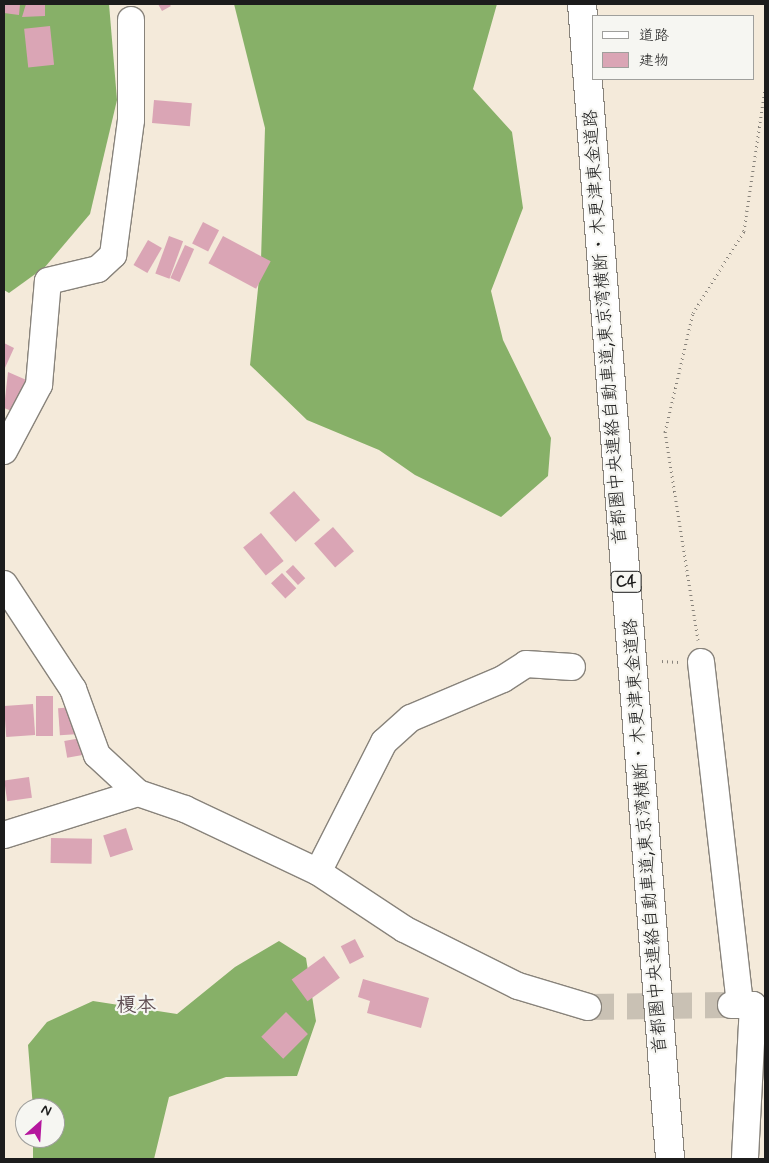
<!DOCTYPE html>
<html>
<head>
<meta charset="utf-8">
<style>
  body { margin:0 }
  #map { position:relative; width:769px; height:1163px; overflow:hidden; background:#f4eada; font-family:Mynerve,"Klee One",sans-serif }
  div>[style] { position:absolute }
  .forest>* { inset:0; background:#87b068 }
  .building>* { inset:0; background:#daa5b5; transform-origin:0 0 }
  .minor-tunnel>* { height:26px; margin-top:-13px; transform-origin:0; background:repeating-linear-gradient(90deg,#c9c1b4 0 26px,transparent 0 39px) }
  .path>* { height:3px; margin-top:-1.5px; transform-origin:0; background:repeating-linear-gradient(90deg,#88837b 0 1px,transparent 0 5px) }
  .roads { filter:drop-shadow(1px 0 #88837b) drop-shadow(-1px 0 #88837b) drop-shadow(0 1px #88837b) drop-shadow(0 -1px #88837b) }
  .minor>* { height:26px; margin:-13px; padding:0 13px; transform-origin:13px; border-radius:13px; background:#fff }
  .highway>* { height:28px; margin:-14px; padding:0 14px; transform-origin:14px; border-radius:14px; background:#fff }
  span { translate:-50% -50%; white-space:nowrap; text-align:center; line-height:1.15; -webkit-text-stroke:4.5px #f6f6f2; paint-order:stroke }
  .shield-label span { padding:1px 4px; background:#f6f6f2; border:1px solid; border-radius:4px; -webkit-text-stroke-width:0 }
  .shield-label { font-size:16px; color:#1c1c1c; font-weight:700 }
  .street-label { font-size:18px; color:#1c1c1c }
  .quarter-label { font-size:20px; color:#5e4c52; font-weight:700 }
  .frame { position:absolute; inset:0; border:5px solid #1c1c1c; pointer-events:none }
  .legend { position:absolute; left:592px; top:15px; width:162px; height:65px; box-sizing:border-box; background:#f6f6f2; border:1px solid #9f9f9c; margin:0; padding:6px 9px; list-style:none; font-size:15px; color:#1c1c1c }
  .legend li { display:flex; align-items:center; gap:10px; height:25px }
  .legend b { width:25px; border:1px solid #9f9f9c }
  .north { position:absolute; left:15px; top:1098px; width:50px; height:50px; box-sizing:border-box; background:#f6f6f2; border:1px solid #9f9f9c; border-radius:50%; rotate:26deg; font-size:14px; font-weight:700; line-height:20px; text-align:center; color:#1c1c1c }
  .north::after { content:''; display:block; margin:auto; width:18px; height:22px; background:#b5179e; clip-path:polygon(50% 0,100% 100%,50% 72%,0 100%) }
</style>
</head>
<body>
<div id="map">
  <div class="forest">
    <i style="clip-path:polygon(4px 4px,109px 4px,117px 100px,90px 214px,45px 267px,9px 293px,4px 290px)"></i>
    <i style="clip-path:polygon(234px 4px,497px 4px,473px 89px,512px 132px,523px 208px,491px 291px,503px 340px,551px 438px,548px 476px,501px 517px,415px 475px,379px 450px,307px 420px,250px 365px,261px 260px,265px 128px)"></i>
    <i style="clip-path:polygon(279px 941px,306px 958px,316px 1021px,297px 1076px,226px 1077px,169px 1097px,154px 1159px,33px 1159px,33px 1138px,55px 1138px,55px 1108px,33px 1108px,28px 1045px,47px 1022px,93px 1001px,177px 1014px,235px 967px)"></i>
  </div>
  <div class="building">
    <i style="clip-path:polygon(4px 4px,20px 4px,19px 15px,4px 13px)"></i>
    <i style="clip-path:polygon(26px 4px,45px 4px,45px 16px,22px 17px)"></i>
    <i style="clip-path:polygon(158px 4px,169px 4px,171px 6px,162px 11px)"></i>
    <i style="left:50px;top:26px;width:39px;height:26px;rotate:84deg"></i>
    <i style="left:154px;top:100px;width:38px;height:23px;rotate:5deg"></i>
    <i style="left:203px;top:222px;width:18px;height:24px;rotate:27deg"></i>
    <i style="left:169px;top:236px;width:15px;height:40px;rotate:20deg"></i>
    <i style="left:223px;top:236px;width:54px;height:31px;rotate:28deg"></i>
    <i style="left:148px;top:240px;width:16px;height:29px;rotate:30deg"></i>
    <i style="left:185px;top:245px;width:10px;height:36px;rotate:24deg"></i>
    <i style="clip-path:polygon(4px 343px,14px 348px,4px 370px)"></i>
    <i style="clip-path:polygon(8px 372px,31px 382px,17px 413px,4px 408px)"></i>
    <i style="left:294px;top:491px;width:39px;height:33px;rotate:48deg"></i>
    <i style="left:333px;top:527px;width:32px;height:25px;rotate:49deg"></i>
    <i style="left:261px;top:533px;width:36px;height:23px;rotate:51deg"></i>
    <i style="left:293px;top:565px;width:18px;height:10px;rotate:47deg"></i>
    <i style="left:282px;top:573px;width:21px;height:15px;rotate:47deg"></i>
    <i style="left:36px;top:696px;width:17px;height:40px"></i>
    <i style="left:33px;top:704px;width:31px;height:29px;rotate:86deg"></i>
    <i style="left:77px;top:707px;width:27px;height:19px;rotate:86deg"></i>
    <i style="left:81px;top:738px;width:17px;height:17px;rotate:80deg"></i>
    <i style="left:29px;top:777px;width:21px;height:25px;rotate:82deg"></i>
    <i style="left:126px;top:828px;width:23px;height:24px;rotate:72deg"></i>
    <i style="left:51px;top:838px;width:41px;height:25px;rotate:1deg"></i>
    <i style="left:355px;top:939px;width:20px;height:16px;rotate:63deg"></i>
    <i style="left:324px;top:956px;width:27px;height:40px;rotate:54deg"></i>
    <i style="clip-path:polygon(363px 979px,429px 998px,421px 1028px,367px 1013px,370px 1001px,358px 997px)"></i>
    <i style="left:286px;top:1012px;width:31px;height:35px;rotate:45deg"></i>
  </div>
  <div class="minor-tunnel">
    <i style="left:588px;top:1007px;width:140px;rotate:-0.8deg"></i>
  </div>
  <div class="path">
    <i style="left:698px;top:640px;width:211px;rotate:-99deg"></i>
    <i style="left:665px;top:432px;width:122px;rotate:-76.8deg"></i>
    <i style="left:693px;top:313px;width:97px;rotate:-58.1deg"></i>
    <i style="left:744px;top:231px;width:144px;rotate:-81.6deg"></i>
    <i style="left:662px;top:661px;width:16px;rotate:4deg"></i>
  </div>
  <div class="roads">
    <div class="minor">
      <i style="left:4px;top:451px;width:75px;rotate:-62.1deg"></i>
      <i style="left:39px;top:385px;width:104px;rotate:-85.1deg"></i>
      <i style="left:48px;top:281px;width:51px;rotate:-13.5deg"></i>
      <i style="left:98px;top:269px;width:21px;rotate:-43deg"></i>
      <i style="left:113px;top:255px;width:136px;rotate:-82.4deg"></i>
      <i style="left:131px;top:120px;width:100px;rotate:-90deg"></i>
      <i style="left:4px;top:584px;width:126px;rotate:56.7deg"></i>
      <i style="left:73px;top:689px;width:70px;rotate:70deg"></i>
      <i style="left:97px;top:755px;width:56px;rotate:42.8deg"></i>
      <i style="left:701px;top:662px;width:345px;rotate:83.5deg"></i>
      <i style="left:4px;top:835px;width:140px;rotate:-17.4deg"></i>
      <i style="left:138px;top:793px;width:50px;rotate:18.8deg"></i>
      <i style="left:185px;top:809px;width:147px;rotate:25.3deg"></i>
      <i style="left:318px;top:872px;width:103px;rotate:33.5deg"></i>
      <i style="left:404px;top:929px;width:127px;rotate:26.6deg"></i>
      <i style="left:518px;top:986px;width:73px;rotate:16.7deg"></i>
      <i style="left:318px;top:872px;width:146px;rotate:-63.1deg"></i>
      <i style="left:384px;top:742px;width:36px;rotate:-42deg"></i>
      <i style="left:411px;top:718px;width:100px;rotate:-23deg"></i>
      <i style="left:503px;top:679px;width:27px;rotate:-33deg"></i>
      <i style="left:526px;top:664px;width:46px;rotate:3.7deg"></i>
      <i style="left:731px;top:1005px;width:22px"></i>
      <i style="left:753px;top:1005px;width:154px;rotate:93deg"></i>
    </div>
    <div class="highway">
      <i style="left:582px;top:4px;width:1158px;rotate:85.64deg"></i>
    </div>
  </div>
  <div class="shield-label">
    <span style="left:626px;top:582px">C4</span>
  </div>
  <div class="street-label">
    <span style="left:606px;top:327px;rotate:-94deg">首都圏中央連絡自動車道;東京湾横断・木更津東金道路</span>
    <span style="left:646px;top:836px;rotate:-94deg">首都圏中央連絡自動車道;東京湾横断・木更津東金道路</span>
  </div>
  <div class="quarter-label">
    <span style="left:136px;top:1005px">榎本</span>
  </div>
  <div class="frame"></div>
  <ul class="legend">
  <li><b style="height:6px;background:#fff"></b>道路</li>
  <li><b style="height:14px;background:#daa5b5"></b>建物</li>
  </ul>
  <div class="north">N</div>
</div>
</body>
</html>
